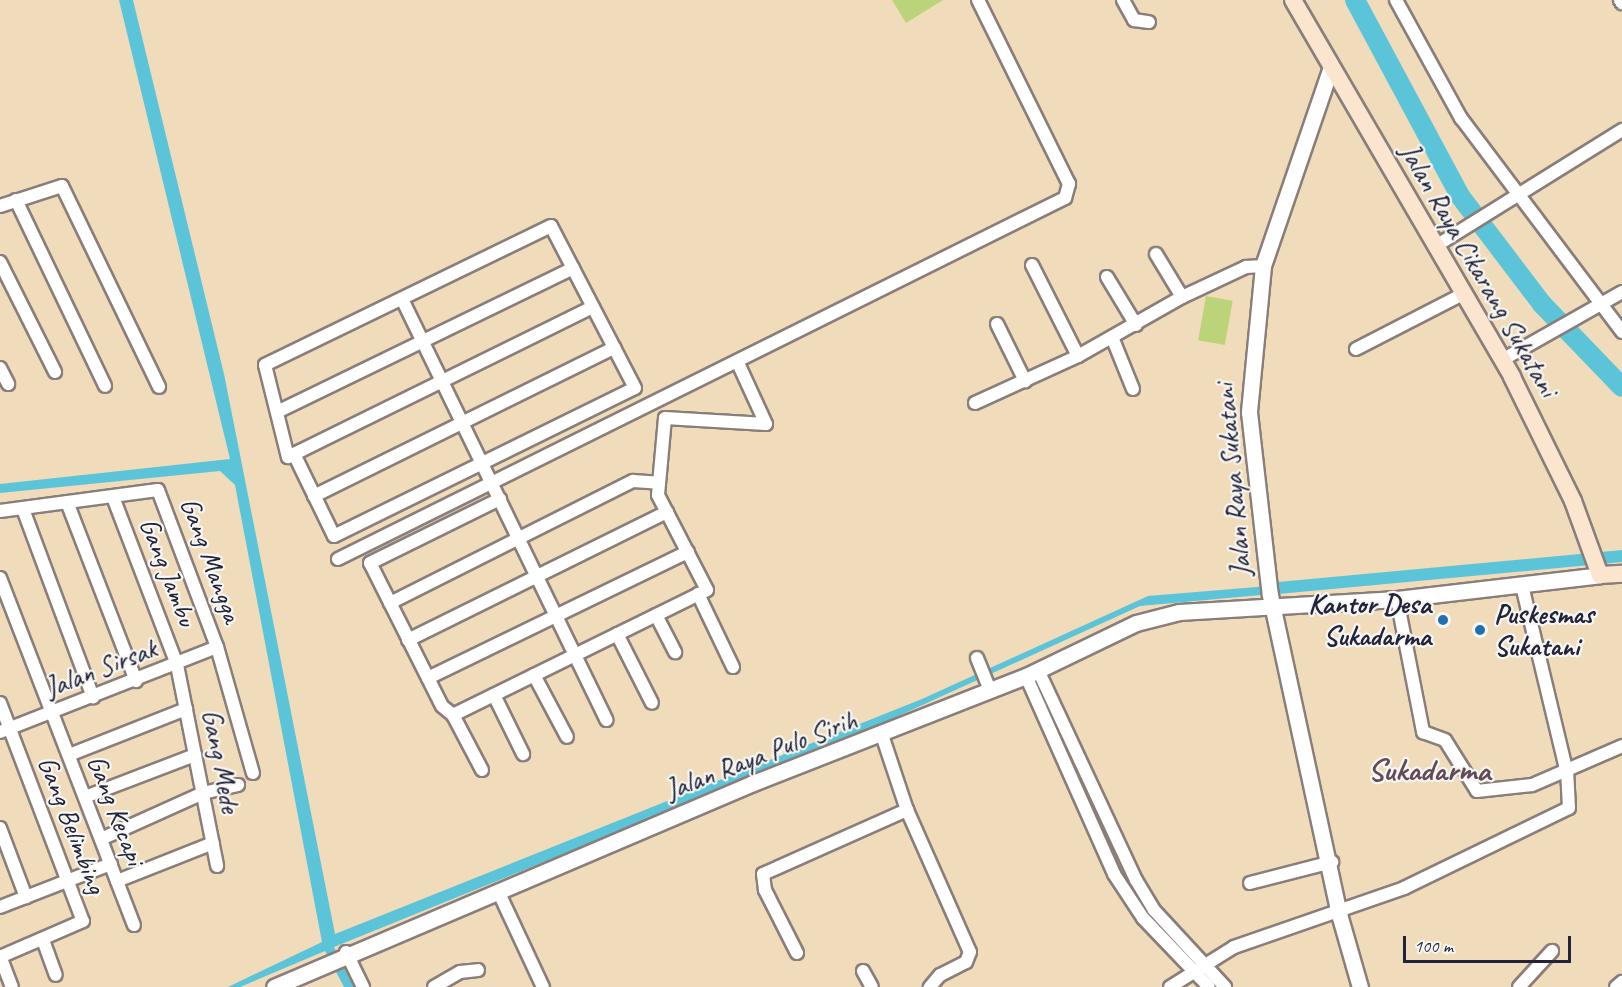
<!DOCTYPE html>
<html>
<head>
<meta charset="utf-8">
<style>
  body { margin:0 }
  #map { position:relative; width:1622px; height:987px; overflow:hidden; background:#f0dbba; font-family:Caveat,sans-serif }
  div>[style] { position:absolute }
  .green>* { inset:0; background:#bbd479; transform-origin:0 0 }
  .water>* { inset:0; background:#5cc4d9 }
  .canal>* { height:12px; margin:-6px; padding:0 6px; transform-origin:6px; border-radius:6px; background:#5cc4d9 }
  .river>* { height:20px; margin:-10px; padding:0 10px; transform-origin:10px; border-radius:10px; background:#5cc4d9 }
  .roads { filter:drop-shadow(2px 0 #897e7a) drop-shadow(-2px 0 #897e7a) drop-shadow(0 2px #897e7a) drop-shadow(0 -2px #897e7a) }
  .minor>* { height:12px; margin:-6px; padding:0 6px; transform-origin:6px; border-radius:6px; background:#fff }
  .tertiary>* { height:15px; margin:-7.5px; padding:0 7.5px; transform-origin:7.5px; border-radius:7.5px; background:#fff }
  .secondary>* { height:16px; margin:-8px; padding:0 8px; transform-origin:8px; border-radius:8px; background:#fce5cf }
  .dots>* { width:16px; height:16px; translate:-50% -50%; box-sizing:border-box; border:3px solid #f6f6f2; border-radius:50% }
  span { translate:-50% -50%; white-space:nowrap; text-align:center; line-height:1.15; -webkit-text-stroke:4.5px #f6f6f2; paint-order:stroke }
  .street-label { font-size:28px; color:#22223b }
  .poi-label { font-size:28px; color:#22223b; font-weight:700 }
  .right { translate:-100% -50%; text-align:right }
  .left { translate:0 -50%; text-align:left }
  .quarter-label { font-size:32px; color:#634a56; font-weight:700 }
  .scale { position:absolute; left:1403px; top:936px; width:168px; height:27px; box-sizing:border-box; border:3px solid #22223b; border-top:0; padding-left:8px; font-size:18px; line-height:21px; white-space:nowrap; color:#22223b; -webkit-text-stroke:4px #f6f6f2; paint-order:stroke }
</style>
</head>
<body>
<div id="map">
  <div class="green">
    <i style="clip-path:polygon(892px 0,943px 0,906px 23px)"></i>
    <i style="left:1206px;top:296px;width:27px;height:45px;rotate:10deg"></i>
  </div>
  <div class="water">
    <i style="clip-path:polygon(119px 0,133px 0,224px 374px,335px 934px,922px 699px,1148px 596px,1282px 585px,1283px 593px,1140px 606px,850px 738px,334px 947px,354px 987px,344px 987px,325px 951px,240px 987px,228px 987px,322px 942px,235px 485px,220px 471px,0 493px,0 484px,230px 459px)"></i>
  </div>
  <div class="canal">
    <i style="left:1267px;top:589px;width:357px;rotate:-5.3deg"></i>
  </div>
  <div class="river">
    <i style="left:1355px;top:0;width:222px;rotate:61.8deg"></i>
    <i style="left:1460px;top:196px;width:136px;rotate:52.8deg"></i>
    <i style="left:1542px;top:304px;width:115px;rotate:46.1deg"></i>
  </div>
  <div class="roads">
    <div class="minor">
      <i style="left:1123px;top:0;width:23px;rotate:61deg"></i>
      <i style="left:1134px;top:20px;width:15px;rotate:8deg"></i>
      <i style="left:1396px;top:0;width:135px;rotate:61.2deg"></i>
      <i style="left:1461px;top:118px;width:268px;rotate:53deg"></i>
      <i style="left:1620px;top:0;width:4px;rotate:56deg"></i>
      <i style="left:16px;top:200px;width:206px;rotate:64.4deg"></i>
      <i style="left:0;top:206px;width:65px;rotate:-17.9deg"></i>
      <i style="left:62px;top:186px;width:223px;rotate:64.2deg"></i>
      <i style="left:1439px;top:244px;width:216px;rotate:-31.9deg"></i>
      <i style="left:1156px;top:254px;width:50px;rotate:58.8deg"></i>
      <i style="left:0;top:262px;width:123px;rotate:63.4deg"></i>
      <i style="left:1032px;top:265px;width:102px;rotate:63.2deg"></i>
      <i style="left:1107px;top:277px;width:56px;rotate:58.9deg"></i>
      <i style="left:402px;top:299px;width:468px;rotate:64.1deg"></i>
      <i style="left:997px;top:324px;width:64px;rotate:63.8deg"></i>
      <i style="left:1112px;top:337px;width:56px;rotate:68deg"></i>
      <i style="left:1356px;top:349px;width:123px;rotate:-27.2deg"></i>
      <i style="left:1502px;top:360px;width:138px;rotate:-29.5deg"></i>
      <i style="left:0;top:368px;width:18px;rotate:63deg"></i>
      <i style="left:975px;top:403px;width:113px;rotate:-24.5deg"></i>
      <i style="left:1078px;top:356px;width:120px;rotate:-29.6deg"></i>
      <i style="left:1182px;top:297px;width:71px;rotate:-25.1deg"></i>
      <i style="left:1246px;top:267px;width:17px;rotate:-3deg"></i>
      <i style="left:277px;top:412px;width:329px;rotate:-25.9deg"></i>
      <i style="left:294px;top:454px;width:91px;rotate:64deg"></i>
      <i style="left:334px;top:536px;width:335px;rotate:-26.2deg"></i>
      <i style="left:635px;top:388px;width:182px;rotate:-117.4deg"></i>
      <i style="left:551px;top:226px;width:318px;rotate:154.1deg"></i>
      <i style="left:265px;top:365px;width:95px;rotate:76deg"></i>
      <i style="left:288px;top:457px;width:7px;rotate:-27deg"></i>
      <i style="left:294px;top:454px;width:333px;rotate:-26.2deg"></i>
      <i style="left:314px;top:496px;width:335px;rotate:-26.3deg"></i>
      <i style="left:113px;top:497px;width:180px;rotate:69.1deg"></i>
      <i style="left:177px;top:665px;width:205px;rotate:78.7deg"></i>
      <i style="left:67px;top:502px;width:192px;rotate:68.9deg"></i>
      <i style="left:23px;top:509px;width:201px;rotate:69.6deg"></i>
      <i style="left:0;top:511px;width:159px;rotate:-7.6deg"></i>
      <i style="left:158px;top:490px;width:168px;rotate:69.4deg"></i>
      <i style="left:217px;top:647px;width:131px;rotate:74.1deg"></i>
      <i style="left:338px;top:559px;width:812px;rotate:-26.41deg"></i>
      <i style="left:1065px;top:198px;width:15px;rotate:-74deg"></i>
      <i style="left:1069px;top:184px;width:205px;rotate:-116.3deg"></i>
      <i style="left:0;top:578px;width:372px;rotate:68.9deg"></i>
      <i style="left:698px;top:594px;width:81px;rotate:64.4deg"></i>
      <i style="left:1397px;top:599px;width:136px;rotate:78.9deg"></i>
      <i style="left:1423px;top:732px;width:23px;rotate:20deg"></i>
      <i style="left:1445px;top:740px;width:60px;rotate:57.9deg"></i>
      <i style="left:1477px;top:791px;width:55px;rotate:-6.2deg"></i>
      <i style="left:1532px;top:785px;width:98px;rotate:-23.4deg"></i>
      <i style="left:390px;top:603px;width:272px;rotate:-26.7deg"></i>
      <i style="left:633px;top:481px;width:26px;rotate:4deg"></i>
      <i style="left:656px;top:615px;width:42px;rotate:62.8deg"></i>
      <i style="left:617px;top:634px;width:77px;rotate:63.1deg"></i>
      <i style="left:408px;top:640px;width:289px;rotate:-26.3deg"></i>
      <i style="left:977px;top:658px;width:35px;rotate:68deg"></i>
      <i style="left:1038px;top:670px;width:232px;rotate:65deg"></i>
      <i style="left:1136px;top:880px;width:35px;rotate:59deg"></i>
      <i style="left:1154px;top:910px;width:105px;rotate:47.3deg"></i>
      <i style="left:534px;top:675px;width:70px;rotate:62deg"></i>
      <i style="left:1026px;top:676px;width:217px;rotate:66deg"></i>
      <i style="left:1114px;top:874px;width:53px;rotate:56.6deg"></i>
      <i style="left:1143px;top:918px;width:95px;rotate:46.3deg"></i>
      <i style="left:428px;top:678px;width:289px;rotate:-25.9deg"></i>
      <i style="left:494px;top:695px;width:66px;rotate:63.8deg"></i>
      <i style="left:0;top:703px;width:233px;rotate:69.2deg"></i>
      <i style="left:83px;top:921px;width:90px;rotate:156.6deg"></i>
      <i style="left:453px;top:715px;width:283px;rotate:-26.2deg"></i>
      <i style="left:707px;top:590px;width:107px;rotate:-117.3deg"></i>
      <i style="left:658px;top:495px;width:77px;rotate:-84.8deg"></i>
      <i style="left:665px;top:418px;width:101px;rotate:3.4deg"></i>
      <i style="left:766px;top:424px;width:69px;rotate:-114.7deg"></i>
      <i style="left:0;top:732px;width:233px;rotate:-21.4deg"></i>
      <i style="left:882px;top:735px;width:79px;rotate:71.6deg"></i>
      <i style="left:907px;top:810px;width:155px;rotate:66.1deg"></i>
      <i style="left:970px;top:952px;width:11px;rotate:112deg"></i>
      <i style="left:966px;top:962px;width:29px;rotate:153deg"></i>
      <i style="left:940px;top:975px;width:16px;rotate:130deg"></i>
      <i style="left:69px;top:755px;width:126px;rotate:-21.5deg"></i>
      <i style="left:482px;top:770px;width:62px;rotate:-117.8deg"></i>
      <i style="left:453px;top:715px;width:14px;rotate:-141deg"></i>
      <i style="left:442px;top:706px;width:160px;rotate:-116.7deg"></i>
      <i style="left:370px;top:563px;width:145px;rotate:-26.2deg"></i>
      <i style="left:85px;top:797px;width:118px;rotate:-20.9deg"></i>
      <i style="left:0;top:828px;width:74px;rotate:69.4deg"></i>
      <i style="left:101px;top:839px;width:112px;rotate:-24.3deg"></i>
      <i style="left:203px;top:793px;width:36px;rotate:-13deg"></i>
      <i style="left:117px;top:881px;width:103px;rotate:-21.6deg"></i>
      <i style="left:1250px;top:883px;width:85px;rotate:-14.4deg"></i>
      <i style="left:498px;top:891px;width:106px;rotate:64.9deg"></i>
      <i style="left:0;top:907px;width:119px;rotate:-21.2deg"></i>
      <i style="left:43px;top:940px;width:37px;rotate:70deg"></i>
      <i style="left:346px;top:952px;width:39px;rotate:64deg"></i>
      <i style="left:797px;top:953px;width:71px;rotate:-116.9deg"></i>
      <i style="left:765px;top:890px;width:16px;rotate:-97deg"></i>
      <i style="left:763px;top:874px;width:158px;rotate:-24deg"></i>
      <i style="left:0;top:956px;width:33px;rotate:69deg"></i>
      <i style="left:863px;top:971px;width:18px;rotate:61deg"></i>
      <i style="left:434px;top:987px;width:30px;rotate:-30deg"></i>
      <i style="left:460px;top:972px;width:18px;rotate:-6deg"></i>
      <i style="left:1170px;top:987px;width:75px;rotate:-32deg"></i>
      <i style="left:1234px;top:947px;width:180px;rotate:-19.1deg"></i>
      <i style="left:1404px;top:888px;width:183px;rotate:-25.9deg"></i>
      <i style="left:1569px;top:808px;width:35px;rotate:-93deg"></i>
      <i style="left:1567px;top:773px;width:193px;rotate:-103.5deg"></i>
      <i style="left:1519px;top:987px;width:49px;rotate:-47.5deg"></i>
      <i style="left:1616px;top:987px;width:8px;rotate:-40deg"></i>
    </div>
    <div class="tertiary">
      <i style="left:1330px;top:70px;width:207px;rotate:108.9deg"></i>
      <i style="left:1263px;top:266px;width:147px;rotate:95.5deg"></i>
      <i style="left:1249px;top:412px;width:184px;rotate:83.5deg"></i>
      <i style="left:1270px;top:595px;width:326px;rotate:77.8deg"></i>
      <i style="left:1339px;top:914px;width:76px;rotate:74deg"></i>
      <i style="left:274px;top:987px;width:521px;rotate:-23.07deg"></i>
      <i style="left:753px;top:783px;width:293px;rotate:-21.4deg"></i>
      <i style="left:1026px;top:676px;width:122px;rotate:-25.7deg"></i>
      <i style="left:1136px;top:623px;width:44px;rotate:-14.3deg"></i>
      <i style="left:1179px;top:612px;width:218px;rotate:-3.4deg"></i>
      <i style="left:1397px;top:599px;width:204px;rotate:-6.7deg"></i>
    </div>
    <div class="secondary">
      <i style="left:1293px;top:0;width:436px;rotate:59.8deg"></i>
      <i style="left:1512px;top:377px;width:138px;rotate:63.8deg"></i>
      <i style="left:1573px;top:501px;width:79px;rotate:70deg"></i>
      <i style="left:1600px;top:575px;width:22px;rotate:-3deg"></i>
    </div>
  </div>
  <div class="dots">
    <i style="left:1443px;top:620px;background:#1f6fb2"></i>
    <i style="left:1480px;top:630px;background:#1f6fb2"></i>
  </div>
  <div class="street-label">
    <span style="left:1479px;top:270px;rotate:60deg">Jalan Raya Cikarang Sukatani</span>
    <span style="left:1233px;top:480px;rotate:-95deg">Jalan Raya Sukatani</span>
    <span style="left:211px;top:560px;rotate:70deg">Gang Mangga</span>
    <span style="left:168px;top:572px;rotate:69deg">Gang Jambu</span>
    <span style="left:101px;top:668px;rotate:-21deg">Jalan Sirsak</span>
    <span style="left:761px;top:755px;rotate:-21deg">Jalan Raya Pulo Sirih</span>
    <span style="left:221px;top:761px;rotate:79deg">Gang Mede</span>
    <span style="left:116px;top:810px;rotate:69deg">Gang Kecapi</span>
    <span style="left:72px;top:825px;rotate:69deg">Gang Belimbing</span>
  </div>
  <div class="poi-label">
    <span class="right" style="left:1431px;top:620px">Kantor Desa<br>Sukadarma</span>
    <span class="left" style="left:1494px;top:630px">Puskesmas<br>Sukatani</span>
  </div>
  <div class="quarter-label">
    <span style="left:1429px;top:770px">Sukadarma</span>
  </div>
  <div class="scale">100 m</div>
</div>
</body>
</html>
